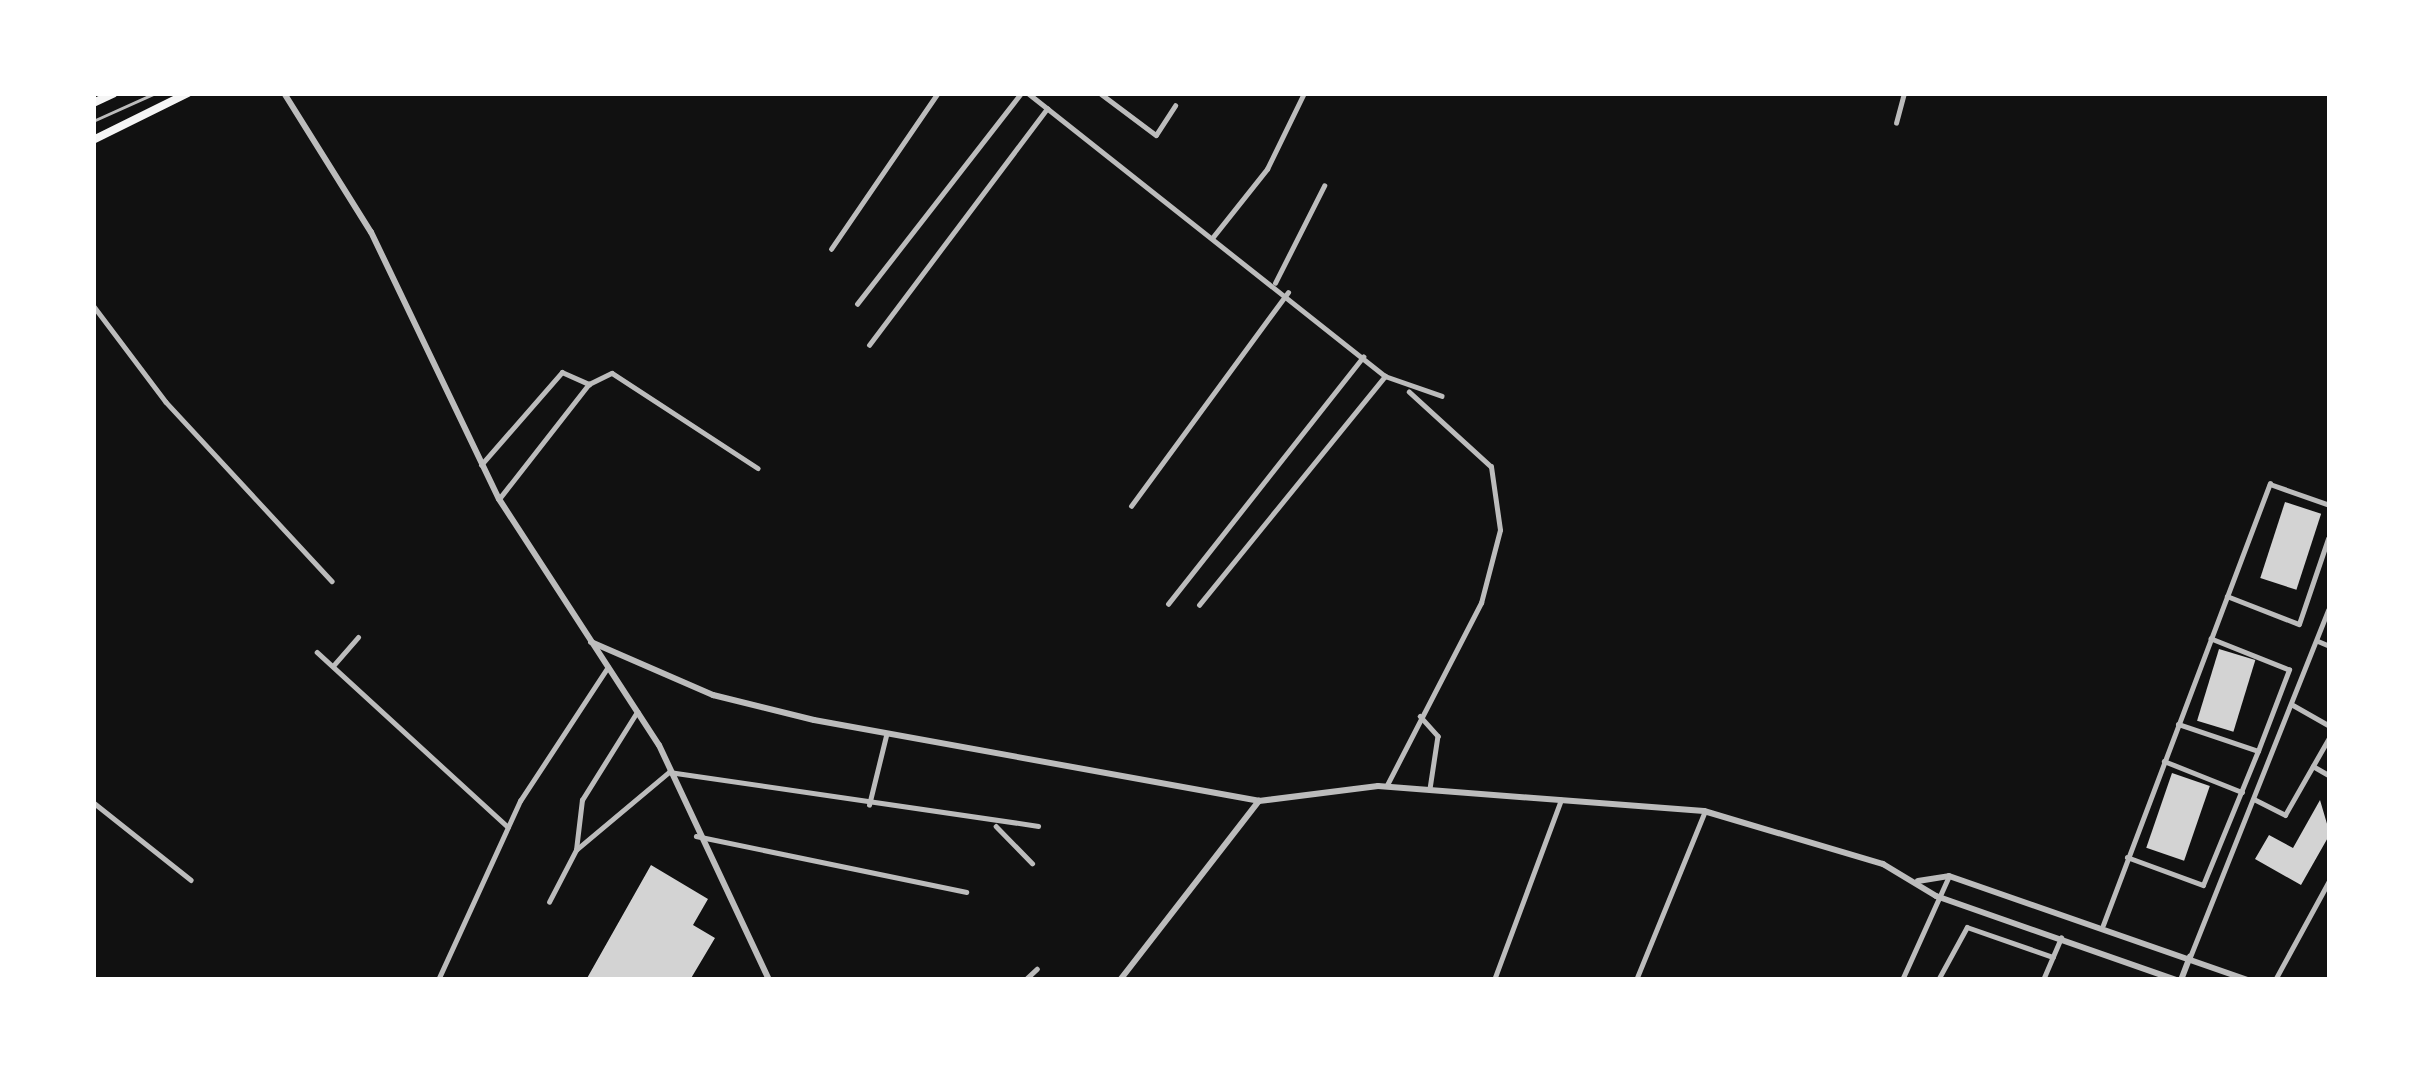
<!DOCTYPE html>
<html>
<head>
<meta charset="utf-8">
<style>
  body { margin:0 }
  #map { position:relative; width:2423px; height:1073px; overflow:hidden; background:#111; font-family:Raleway,sans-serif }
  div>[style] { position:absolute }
  .building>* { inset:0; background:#d3d3d3; transform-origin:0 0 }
  .service>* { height:3px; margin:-1.5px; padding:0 1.5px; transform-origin:1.5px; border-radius:1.5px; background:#bcbcbc }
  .minor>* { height:4.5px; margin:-2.25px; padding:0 2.25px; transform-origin:2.25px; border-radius:2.25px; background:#bcbcbc }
  .tertiary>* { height:6px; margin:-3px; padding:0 3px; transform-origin:3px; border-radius:3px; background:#bcbcbc }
  .primary>* { height:8px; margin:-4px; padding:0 4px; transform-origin:4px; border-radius:4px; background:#f5f5f5 }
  span { translate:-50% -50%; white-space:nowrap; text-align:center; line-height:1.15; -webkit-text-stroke:9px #fff; paint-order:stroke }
  .frame { position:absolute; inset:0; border:96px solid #fff; pointer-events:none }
</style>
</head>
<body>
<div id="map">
  <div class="building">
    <i style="left:2285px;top:502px;width:38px;height:80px;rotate:18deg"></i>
    <i style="left:2219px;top:649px;width:38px;height:75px;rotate:17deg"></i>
    <i style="left:2172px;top:773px;width:40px;height:79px;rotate:19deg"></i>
    <i style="clip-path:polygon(2320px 800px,2330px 834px,2301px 885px,2255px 859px,2269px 835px,2293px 848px)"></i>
    <i style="clip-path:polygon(651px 865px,708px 899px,693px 925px,715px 938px,690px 980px,586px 980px)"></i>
  </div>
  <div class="service">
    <i style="left:93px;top:121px;width:68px;rotate:-24.3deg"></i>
  </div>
  <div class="minor">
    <i style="left:1028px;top:93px;width:456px;rotate:38.4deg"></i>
    <i style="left:1385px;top:376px;width:60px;rotate:19.3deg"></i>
    <i style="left:1100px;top:93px;width:70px;rotate:36.9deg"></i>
    <i style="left:1156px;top:135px;width:35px;rotate:-57deg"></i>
    <i style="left:1896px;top:123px;width:31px;rotate:-75deg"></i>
    <i style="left:1213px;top:237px;width:87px;rotate:-51.5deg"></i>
    <i style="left:1267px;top:169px;width:85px;rotate:-64deg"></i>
    <i style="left:831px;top:249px;width:189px;rotate:-55.6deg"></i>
    <i style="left:1275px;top:283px;width:109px;rotate:-63.2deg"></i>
    <i style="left:857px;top:304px;width:267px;rotate:-52.1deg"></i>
    <i style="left:93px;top:305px;width:121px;rotate:53deg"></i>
    <i style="left:166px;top:402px;width:244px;rotate:47.2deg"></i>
    <i style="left:869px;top:345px;width:296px;rotate:-53deg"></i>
    <i style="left:481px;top:465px;width:123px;rotate:-48.9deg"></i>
    <i style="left:562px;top:372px;width:30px;rotate:24deg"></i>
    <i style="left:499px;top:499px;width:146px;rotate:-52deg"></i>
    <i style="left:589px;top:384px;width:25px;rotate:-26deg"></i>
    <i style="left:612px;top:373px;width:174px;rotate:33.1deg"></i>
    <i style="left:1131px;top:506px;width:265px;rotate:-53.7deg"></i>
    <i style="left:2227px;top:596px;width:77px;rotate:21.3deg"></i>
    <i style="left:2299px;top:624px;width:90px;rotate:-71.2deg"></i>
    <i style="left:1168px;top:604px;width:315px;rotate:-51.7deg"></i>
    <i style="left:1199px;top:605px;width:295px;rotate:-50.9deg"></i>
    <i style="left:2318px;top:641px;width:13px;rotate:23deg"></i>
    <i style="left:317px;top:652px;width:259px;rotate:42.5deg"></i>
    <i style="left:333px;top:666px;width:38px;rotate:-49deg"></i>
    <i style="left:2293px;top:705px;width:43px;rotate:29.6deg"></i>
    <i style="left:1420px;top:716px;width:27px;rotate:48deg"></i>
    <i style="left:1438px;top:736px;width:54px;rotate:98.6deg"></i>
    <i style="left:2178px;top:724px;width:84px;rotate:18.6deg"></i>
    <i style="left:2164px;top:761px;width:84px;rotate:21.7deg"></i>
    <i style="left:2313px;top:766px;width:20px;rotate:30deg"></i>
    <i style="left:1387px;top:785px;width:205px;rotate:-62.7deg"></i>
    <i style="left:1481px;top:603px;width:75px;rotate:-75.4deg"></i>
    <i style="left:1500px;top:530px;width:64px;rotate:-98.1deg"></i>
    <i style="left:1491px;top:467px;width:111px;rotate:-137.6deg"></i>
    <i style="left:2254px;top:799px;width:35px;rotate:27deg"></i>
    <i style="left:2285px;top:815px;width:91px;rotate:-60.3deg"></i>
    <i style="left:93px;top:802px;width:125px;rotate:38.5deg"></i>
    <i style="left:869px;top:805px;width:71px;rotate:-76.2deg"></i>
    <i style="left:996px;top:826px;width:52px;rotate:45.8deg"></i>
    <i style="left:696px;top:836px;width:276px;rotate:11.7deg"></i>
    <i style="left:576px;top:850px;width:50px;rotate:-83.2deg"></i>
    <i style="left:582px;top:800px;width:104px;rotate:-58deg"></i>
    <i style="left:2127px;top:857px;width:81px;rotate:20.2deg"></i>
    <i style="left:2203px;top:885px;width:145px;rotate:-67.7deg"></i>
    <i style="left:2258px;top:751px;width:87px;rotate:-69.1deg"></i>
    <i style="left:2289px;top:670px;width:84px;rotate:-158.3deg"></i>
    <i style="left:549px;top:902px;width:59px;rotate:-62.6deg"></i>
    <i style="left:576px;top:850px;width:121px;rotate:-40deg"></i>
    <i style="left:669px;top:772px;width:373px;rotate:8.3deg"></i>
    <i style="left:2103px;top:925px;width:472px;rotate:-69.3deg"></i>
    <i style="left:2270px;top:484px;width:64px;rotate:19.3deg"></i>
    <i style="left:2190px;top:957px;width:373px;rotate:-68.3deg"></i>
    <i style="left:438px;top:980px;width:197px;rotate:-65.4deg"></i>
    <i style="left:520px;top:801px;width:160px;rotate:-56.7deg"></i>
    <i style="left:1025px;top:980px;width:16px;rotate:-43deg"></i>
    <i style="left:1494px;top:980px;width:192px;rotate:-69.6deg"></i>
    <i style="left:1636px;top:980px;width:180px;rotate:-67.8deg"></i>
    <i style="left:1902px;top:980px;width:114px;rotate:-65.7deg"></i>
    <i style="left:1938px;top:980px;width:60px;rotate:-61.3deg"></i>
    <i style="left:1967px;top:927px;width:91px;rotate:19.2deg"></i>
    <i style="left:2043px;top:980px;width:46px;rotate:-66.8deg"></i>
    <i style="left:2275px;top:980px;width:115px;rotate:-61.4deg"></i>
  </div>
  <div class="tertiary">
    <i style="left:284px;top:93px;width:164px;rotate:58deg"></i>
    <i style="left:371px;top:232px;width:296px;rotate:64.4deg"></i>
    <i style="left:499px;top:499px;width:293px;rotate:57deg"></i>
    <i style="left:659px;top:745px;width:259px;rotate:64.9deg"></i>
    <i style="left:591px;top:642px;width:133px;rotate:23.5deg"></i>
    <i style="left:713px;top:695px;width:104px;rotate:13.9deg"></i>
    <i style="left:814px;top:720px;width:452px;rotate:10.3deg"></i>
    <i style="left:1259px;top:801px;width:120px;rotate:-7.2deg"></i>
    <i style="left:1378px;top:786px;width:327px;rotate:4.4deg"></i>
    <i style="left:1704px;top:811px;width:187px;rotate:16.5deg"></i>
    <i style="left:1883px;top:864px;width:62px;rotate:31.1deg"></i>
    <i style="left:1936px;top:896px;width:254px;rotate:19.3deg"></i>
    <i style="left:1918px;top:881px;width:31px;rotate:-9deg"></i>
    <i style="left:1949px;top:876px;width:317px;rotate:19.2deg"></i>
    <i style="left:1120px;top:980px;width:227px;rotate:-52.2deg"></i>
    <i style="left:2181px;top:980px;width:25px;rotate:-69deg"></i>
  </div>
  <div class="primary">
    <i style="left:93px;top:103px;width:23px;rotate:-25deg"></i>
    <i style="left:93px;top:140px;width:106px;rotate:-26.3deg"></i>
  </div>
  <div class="frame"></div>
</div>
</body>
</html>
